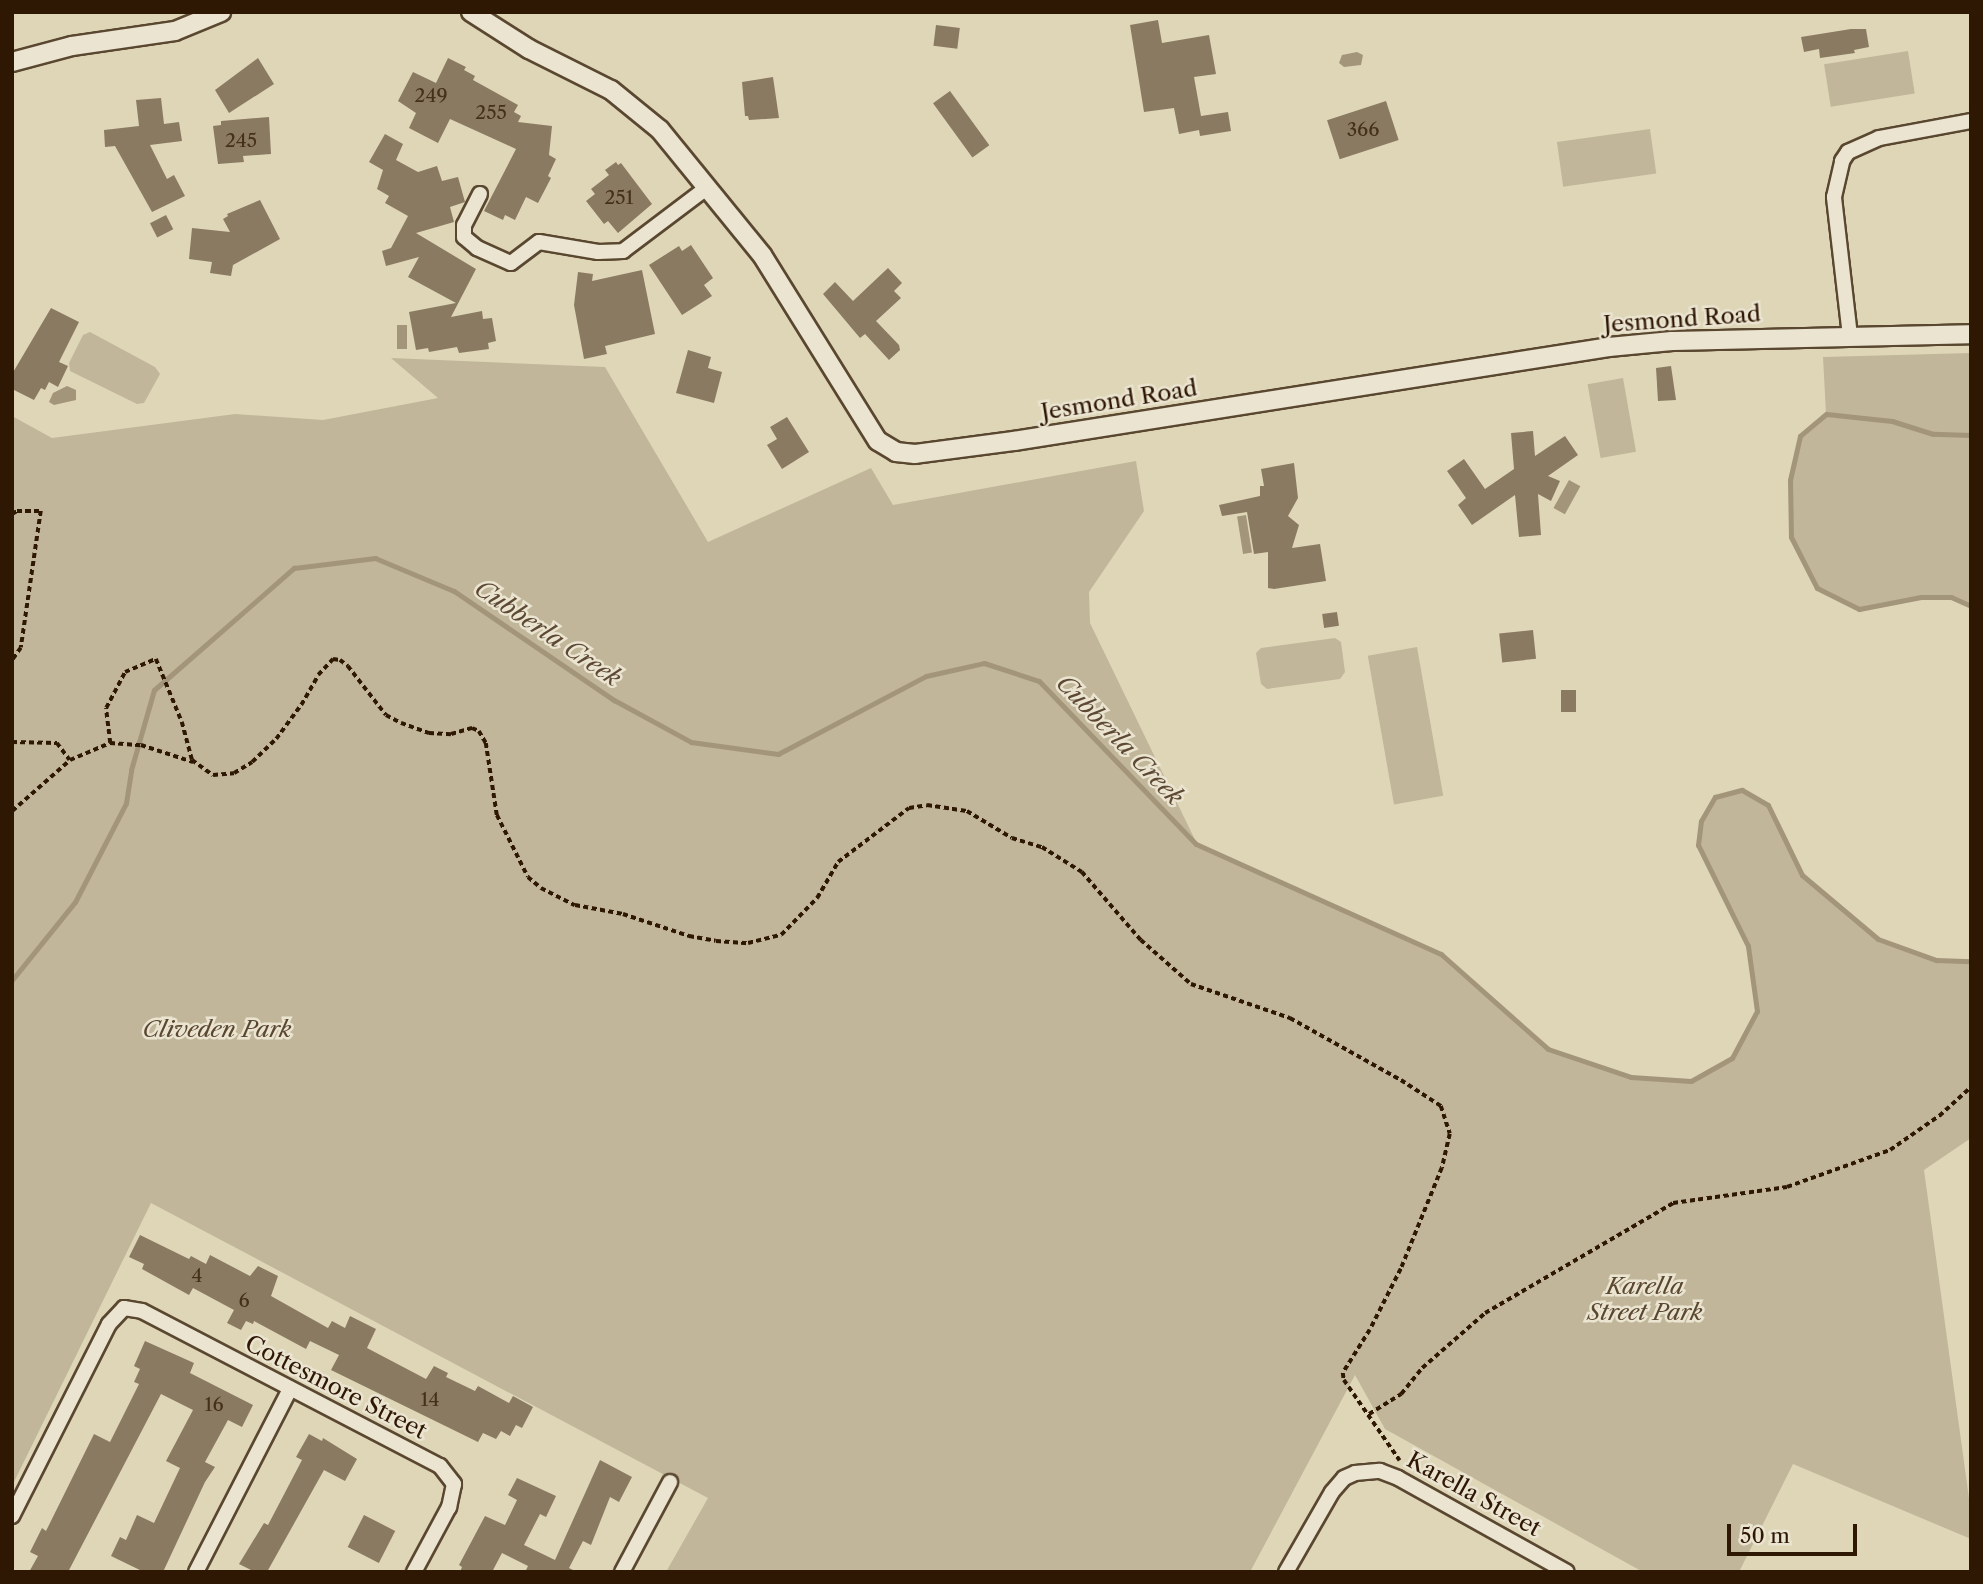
<!DOCTYPE html>
<html>
<head>
<meta charset="utf-8">
<style>
  body { margin:0 }
  #map { position:relative; width:1983px; height:1584px; overflow:hidden; background:#dfd6b8; font-family:"Libre Caslon Text",serif }
  div>[style] { position:absolute }
  .green>* { inset:0; background:#c1b699; transform-origin:0 0 }
  .water>* { inset:0; background:#a3957a; transform-origin:0 0 }
  .stream>* { height:5px; margin:-2.5px; padding:0 2.5px; transform-origin:2.5px; border-radius:2.5px; background:#a3957a }
  .building>* { inset:0; background:#8a7a61; transform-origin:0 0 }
  .path>* { height:3.5px; margin-top:-1.75px; transform-origin:0; background:repeating-linear-gradient(90deg,#2e1703 0 5px,transparent 0 8.5px) }
  .roads { filter:drop-shadow(2px 0 #5a4730) drop-shadow(-2px 0 #5a4730) drop-shadow(0 2px #5a4730) drop-shadow(0 -2px #5a4730) }
  .minor>* { height:14px; margin:-7px; padding:0 7px; transform-origin:7px; border-radius:7px; background:#eae4d1 }
  .tertiary>* { height:18px; margin:-9px; padding:0 9px; transform-origin:9px; border-radius:9px; background:#eae4d1 }
  span { translate:-50% -50%; white-space:nowrap; text-align:center; line-height:1.15; -webkit-text-stroke:5px #eae4d1; paint-order:stroke }
  .number-label { font-size:19px; color:#45301a }
  .number-label span { -webkit-text-stroke-width:0 }
  .street-label { font-size:23px; color:#2e1703 }
  .park-label { font-size:23px; color:#5a4730; font-style:italic }
  .water-label { font-size:24px; color:#5d4933; font-style:italic }
  .frame { position:absolute; inset:0; border:14px solid #2e1703; pointer-events:none }
  .scale { position:absolute; left:1727px; top:1524px; width:130px; height:32px; box-sizing:border-box; border:4px solid #2e1703; border-top:0; padding-left:9px; font-size:21px; line-height:24px; white-space:nowrap; color:#2e1703; -webkit-text-stroke:5px #eae4d1; paint-order:stroke }
</style>
</head>
<body>
<div id="map">
  <div class="green">
    <i style="left:1908px;top:51px;width:43px;height:85px;rotate:81deg"></i>
    <i style="left:1650px;top:129px;width:45px;height:94px;rotate:82deg"></i>
    <i style="clip-path:polygon(90px 332px,155px 367px,160px 374px,144px 403px,137px 404px,70px 371px,69px 363px,83px 335px)"></i>
    <i style="clip-path:polygon(1971px 353px,1971px 606px,1951px 597px,1921px 597px,1859px 609px,1817px 588px,1791px 537px,1790px 480px,1800px 436px,1826px 414px,1823px 357px)"></i>
    <i style="clip-path:polygon(391px 358px,605px 367px,708px 542px,871px 468px,893px 505px,1136px 461px,1144px 511px,1089px 592px,1090px 623px,1197px 844px,1441px 954px,1548px 1049px,1631px 1077px,1691px 1081px,1731px 1058px,1757px 1011px,1748px 946px,1698px 845px,1701px 821px,1715px 797px,1742px 790px,1768px 805px,1802px 875px,1878px 939px,1936px 960px,1971px 961px,1971px 1138px,1924px 1170px,1971px 1513px,1971px 1539px,1793px 1464px,1739px 1572px,1643px 1572px,1385px 1429px,1355px 1375px,1250px 1572px,666px 1572px,708px 1498px,151px 1203px,12px 1486px,12px 416px,52px 438px,235px 414px,323px 420px,438px 398px)"></i>
    <i style="left:1623px;top:378px;width:75px;height:36px;rotate:80deg"></i>
    <i style="clip-path:polygon(1335px 638px,1341px 642px,1345px 672px,1340px 679px,1267px 689px,1261px 684px,1256px 653px,1261px 648px)"></i>
    <i style="left:1417px;top:647px;width:151px;height:50px;rotate:80deg"></i>
  </div>
  <div class="water">
    <i style="clip-path:polygon(1357px 52px,1363px 55px,1361px 65px,1344px 67px,1339px 63px,1342px 55px)"></i>
    <i style="left:397px;top:325px;width:10px;height:24px"></i>
    <i style="clip-path:polygon(67px 386px,76px 390px,76px 400px,54px 405px,49px 402px,53px 393px)"></i>
    <i style="left:1569px;top:480px;width:13px;height:32px;rotate:29deg"></i>
    <i style="left:1246px;top:515px;width:38px;height:9px;rotate:81deg"></i>
  </div>
  <div class="stream">
    <i style="left:1971px;top:435px;width:38px;rotate:-178deg"></i>
    <i style="left:1933px;top:434px;width:43px;rotate:-162.4deg"></i>
    <i style="left:1892px;top:421px;width:66px;rotate:-173.9deg"></i>
    <i style="left:1826px;top:414px;width:34px;rotate:140deg"></i>
    <i style="left:1800px;top:436px;width:45px;rotate:102.8deg"></i>
    <i style="left:1790px;top:480px;width:57px;rotate:89deg"></i>
    <i style="left:1791px;top:537px;width:57px;rotate:63deg"></i>
    <i style="left:1817px;top:588px;width:47px;rotate:26.6deg"></i>
    <i style="left:1859px;top:609px;width:63px;rotate:-11deg"></i>
    <i style="left:1921px;top:597px;width:30px"></i>
    <i style="left:1951px;top:597px;width:22px;rotate:24deg"></i>
    <i style="left:12px;top:980px;width:100px;rotate:-51.1deg"></i>
    <i style="left:75px;top:902px;width:111px;rotate:-62.7deg"></i>
    <i style="left:126px;top:803px;width:33px;rotate:-81deg"></i>
    <i style="left:131px;top:770px;width:83px;rotate:-74deg"></i>
    <i style="left:154px;top:690px;width:186px;rotate:-41.1deg"></i>
    <i style="left:294px;top:568px;width:82px;rotate:-7deg"></i>
    <i style="left:375px;top:558px;width:86px;rotate:22.7deg"></i>
    <i style="left:454px;top:591px;width:194px;rotate:34.3deg"></i>
    <i style="left:614px;top:700px;width:88px;rotate:28.6deg"></i>
    <i style="left:691px;top:742px;width:88px;rotate:7.9deg"></i>
    <i style="left:778px;top:754px;width:167px;rotate:-27.8deg"></i>
    <i style="left:926px;top:676px;width:59px;rotate:-12.6deg"></i>
    <i style="left:984px;top:663px;width:58px;rotate:18.1deg"></i>
    <i style="left:1039px;top:681px;width:226px;rotate:46.1deg"></i>
    <i style="left:1196px;top:844px;width:269px;rotate:24.2deg"></i>
    <i style="left:1441px;top:954px;width:143px;rotate:41.6deg"></i>
    <i style="left:1548px;top:1049px;width:88px;rotate:18.6deg"></i>
    <i style="left:1631px;top:1077px;width:60px;rotate:3.8deg"></i>
    <i style="left:1691px;top:1081px;width:47px;rotate:-29.3deg"></i>
    <i style="left:1732px;top:1058px;width:53px;rotate:-62deg"></i>
    <i style="left:1757px;top:1011px;width:66px;rotate:-97.9deg"></i>
    <i style="left:1748px;top:946px;width:113px;rotate:-116.3deg"></i>
    <i style="left:1698px;top:845px;width:24px;rotate:-83deg"></i>
    <i style="left:1701px;top:821px;width:28px;rotate:-60deg"></i>
    <i style="left:1715px;top:797px;width:28px;rotate:-15deg"></i>
    <i style="left:1742px;top:790px;width:30px;rotate:30deg"></i>
    <i style="left:1768px;top:805px;width:78px;rotate:64.1deg"></i>
    <i style="left:1802px;top:875px;width:99px;rotate:40.1deg"></i>
    <i style="left:1878px;top:939px;width:62px;rotate:19.9deg"></i>
    <i style="left:1936px;top:960px;width:35px;rotate:2deg"></i>
  </div>
  <div class="building">
    <i style="clip-path:polygon(1158px 20px,1162px 43px,1209px 35px,1216px 74px,1194px 77px,1201px 116px,1228px 112px,1231px 131px,1200px 136px,1199px 130px,1179px 134px,1174px 108px,1144px 112px,1130px 25px)"></i>
    <i style="left:936px;top:25px;width:24px;height:21px;rotate:7deg"></i>
    <i style="clip-path:polygon(1851px 29px,1866px 29px,1869px 47px,1854px 50px,1855px 53px,1820px 58px,1819px 49px,1804px 52px,1801px 37px)"></i>
    <i style="clip-path:polygon(258px 58px,274px 84px,229px 113px,215px 90px)"></i>
    <i style="clip-path:polygon(448px 58px,466px 67px,464px 70px,475px 76px,473px 80px,518px 105px,514px 112px,521px 116px,518px 122px,552px 126px,549px 155px,556px 159px,548px 176px,551px 178px,538px 203px,526px 197px,515px 220px,505px 215px,503px 220px,484px 211px,516px 149px,450px 119px,438px 143px,409px 128px,416px 113px,398px 101px,413px 72px,436px 83px)"></i>
    <i style="clip-path:polygon(773px 77px,779px 118px,749px 120px,748px 116px,745px 116px,742px 82px)"></i>
    <i style="left:950px;top:91px;width:67px;height:21px;rotate:54deg"></i>
    <i style="clip-path:polygon(161px 98px,164px 124px,179px 122px,182px 141px,150px 145px,167px 179px,174px 175px,185px 196px,152px 212px,115px 146px,105px 147px,104px 130px,139px 126px,136px 100px)"></i>
    <i style="left:1386px;top:101px;width:41px;height:62px;rotate:72deg"></i>
    <i style="clip-path:polygon(269px 117px,271px 154px,243px 156px,244px 162px,218px 164px,213px 126px,221px 125px,221px 121px)"></i>
    <i style="clip-path:polygon(385px 134px,403px 144px,396px 160px,418px 172px,437px 166px,442px 181px,458px 177px,465px 202px,450px 207px,454px 222px,416px 233px,476px 269px,451px 317px,482px 311px,483px 319px,492px 318px,496px 341px,488px 343px,489px 349px,459px 353px,457px 347px,429px 352px,428px 348px,416px 350px,409px 312px,456px 303px,408px 277px,419px 257px,386px 266px,382px 251px,391px 248px,408px 216px,385px 203px,389px 196px,377px 189px,383px 170px,369px 162px)"></i>
    <i style="clip-path:polygon(616px 162px,618px 165px,621px 163px,652px 204px,618px 233px,608px 221px,604px 224px,586px 201px,595px 194px,591px 189px,609px 175px,605px 170px)"></i>
    <i style="clip-path:polygon(260px 200px,280px 239px,233px 265px,231px 276px,210px 273px,212px 262px,189px 259px,192px 228px,230px 232px,223px 219px,228px 216px,227px 214px)"></i>
    <i style="left:166px;top:215px;width:16px;height:18px;rotate:63deg"></i>
    <i style="clip-path:polygon(691px 245px,713px 278px,704px 285px,712px 296px,682px 315px,649px 265px,679px 246px,682px 251px)"></i>
    <i style="clip-path:polygon(888px 268px,902px 283px,894px 291px,901px 298px,876px 321px,899px 345px,900px 350px,889px 360px,865px 334px,860px 338px,823px 294px,835px 282px,853px 301px)"></i>
    <i style="clip-path:polygon(642px 270px,655px 334px,605px 346px,607px 354px,584px 359px,574px 305px,578px 272px,593px 274px,592px 281px)"></i>
    <i style="clip-path:polygon(51px 308px,79px 322px,59px 362px,68px 366px,58px 387px,49px 382px,45px 390px,41px 388px,34px 400px,12px 389px,12px 374px)"></i>
    <i style="clip-path:polygon(688px 350px,711px 357px,708px 368px,722px 372px,714px 403px,676px 393px)"></i>
    <i style="clip-path:polygon(1671px 366px,1676px 400px,1658px 401px,1656px 368px)"></i>
    <i style="clip-path:polygon(787px 417px,809px 452px,782px 469px,767px 445px,777px 439px,770px 427px)"></i>
    <i style="clip-path:polygon(1533px 431px,1535px 456px,1565px 436px,1578px 455px,1548px 476px,1560px 481px,1551px 501px,1538px 494px,1541px 535px,1519px 537px,1515px 495px,1472px 525px,1458px 505px,1466px 498px,1447px 471px,1464px 459px,1485px 489px,1514px 469px,1511px 433px)"></i>
    <i style="clip-path:polygon(1294px 463px,1298px 498px,1288px 516px,1299px 525px,1292px 548px,1320px 544px,1326px 581px,1274px 589px,1268px 588px,1268px 552px,1254px 554px,1247px 512px,1222px 516px,1219px 505px,1260px 496px,1260px 486px,1264px 486px,1261px 469px)"></i>
    <i style="left:1337px;top:612px;width:14px;height:15px;rotate:82deg"></i>
    <i style="left:1533px;top:630px;width:29px;height:34px;rotate:84deg"></i>
    <i style="left:1561px;top:690px;width:15px;height:22px"></i>
    <i style="clip-path:polygon(140px 1235px,189px 1259px,191px 1256px,206px 1264px,210px 1255px,250px 1276px,258px 1266px,278px 1276px,271px 1296px,328px 1328px,332px 1321px,345px 1328px,350px 1316px,376px 1329px,367px 1348px,426px 1379px,434px 1366px,448px 1373px,446px 1377px,475px 1391px,478px 1386px,509px 1403px,513px 1396px,533px 1407px,522px 1428px,516px 1425px,510px 1436px,501px 1431px,496px 1439px,483px 1433px,478px 1442px,331px 1370px,339px 1355px,310px 1341px,306px 1349px,254px 1321px,253px 1324px,246px 1321px,241px 1330px,227px 1323px,234px 1310px,193px 1288px,189px 1295px,142px 1269px,144px 1264px,129px 1257px)"></i>
    <i style="clip-path:polygon(145px 1341px,194px 1363px,190px 1373px,253px 1405px,242px 1427px,228px 1420px,205px 1462px,215px 1467px,205px 1482px,163px 1572px,144px 1572px,111px 1556px,120px 1537px,126px 1540px,137px 1515px,154px 1523px,180px 1468px,166px 1461px,193px 1410px,161px 1394px,68px 1572px,29px 1572px,38px 1556px,30px 1552px,42px 1528px,46px 1531px,94px 1434px,110px 1442px,139px 1384px,134px 1382px,140px 1369px,134px 1366px)"></i>
    <i style="clip-path:polygon(309px 1434px,322px 1441px,323px 1438px,357px 1459px,345px 1481px,324px 1470px,267px 1572px,255px 1572px,239px 1564px,264px 1523px,268px 1525px,302px 1460px,296px 1457px)"></i>
    <i style="clip-path:polygon(600px 1460px,632px 1477px,619px 1502px,610px 1497px,591px 1545px,583px 1541px,569px 1568px,577px 1572px,525px 1572px,528px 1566px,502px 1553px,492px 1572px,460px 1572px,462px 1567px,459px 1565px,485px 1516px,505px 1525px,517px 1500px,508px 1495px,517px 1478px,556px 1496px,546px 1517px,540px 1514px,524px 1545px,555px 1560px)"></i>
    <i style="left:364px;top:1515px;width:35px;height:36px;rotate:27deg"></i>
  </div>
  <div class="path">
    <i style="left:12px;top:514px;width:6px;rotate:-31deg"></i>
    <i style="left:17px;top:511px;width:24px"></i>
    <i style="left:41px;top:511px;width:138px;rotate:98.3deg"></i>
    <i style="left:21px;top:648px;width:16px;rotate:125deg"></i>
    <i style="left:12px;top:742px;width:45px;rotate:1.3deg"></i>
    <i style="left:57px;top:743px;width:21px;rotate:53deg"></i>
    <i style="left:110px;top:743px;width:31px;rotate:4deg"></i>
    <i style="left:141px;top:745px;width:55px;rotate:18.1deg"></i>
    <i style="left:12px;top:811px;width:77px;rotate:-41.3deg"></i>
    <i style="left:70px;top:760px;width:43px;rotate:-23deg"></i>
    <i style="left:110px;top:743px;width:35px;rotate:-97deg"></i>
    <i style="left:106px;top:708px;width:41px;rotate:-62.2deg"></i>
    <i style="left:125px;top:672px;width:34px;rotate:-23deg"></i>
    <i style="left:156px;top:659px;width:68px;rotate:67.6deg"></i>
    <i style="left:182px;top:722px;width:39px;rotate:75deg"></i>
    <i style="left:192px;top:760px;width:26px;rotate:36deg"></i>
    <i style="left:213px;top:775px;width:21px;rotate:-5deg"></i>
    <i style="left:234px;top:773px;width:21px;rotate:-31deg"></i>
    <i style="left:252px;top:762px;width:33px;rotate:-44deg"></i>
    <i style="left:276px;top:739px;width:42px;rotate:-53.7deg"></i>
    <i style="left:301px;top:705px;width:34px;rotate:-60deg"></i>
    <i style="left:318px;top:675px;width:22px;rotate:-47deg"></i>
    <i style="left:333px;top:659px;width:7px;rotate:8deg"></i>
    <i style="left:340px;top:660px;width:10px;rotate:37deg"></i>
    <i style="left:348px;top:666px;width:62px;rotate:52.2deg"></i>
    <i style="left:386px;top:715px;width:17px;rotate:28deg"></i>
    <i style="left:401px;top:723px;width:30px;rotate:20deg"></i>
    <i style="left:429px;top:733px;width:22px;rotate:3deg"></i>
    <i style="left:451px;top:734px;width:22px;rotate:-16deg"></i>
    <i style="left:472px;top:728px;width:8px;rotate:23deg"></i>
    <i style="left:479px;top:731px;width:14px;rotate:60deg"></i>
    <i style="left:486px;top:743px;width:73px;rotate:81.3deg"></i>
    <i style="left:497px;top:815px;width:69px;rotate:63.4deg"></i>
    <i style="left:528px;top:877px;width:17px;rotate:40deg"></i>
    <i style="left:541px;top:888px;width:38px;rotate:27deg"></i>
    <i style="left:575px;top:905px;width:49px;rotate:10.6deg"></i>
    <i style="left:623px;top:914px;width:70px;rotate:18.4deg"></i>
    <i style="left:689px;top:936px;width:27px;rotate:10deg"></i>
    <i style="left:716px;top:941px;width:32px;rotate:4deg"></i>
    <i style="left:748px;top:943px;width:34px;rotate:-14deg"></i>
    <i style="left:781px;top:935px;width:52px;rotate:-45.8deg"></i>
    <i style="left:817px;top:898px;width:42px;rotate:-59.7deg"></i>
    <i style="left:838px;top:862px;width:89px;rotate:-37.3deg"></i>
    <i style="left:909px;top:808px;width:18px;rotate:-9deg"></i>
    <i style="left:927px;top:805px;width:40px;rotate:8.5deg"></i>
    <i style="left:967px;top:811px;width:52px;rotate:31deg"></i>
    <i style="left:1012px;top:838px;width:31px;rotate:17deg"></i>
    <i style="left:1042px;top:847px;width:47px;rotate:32deg"></i>
    <i style="left:1082px;top:872px;width:90px;rotate:49.1deg"></i>
    <i style="left:1141px;top:940px;width:67px;rotate:41.3deg"></i>
    <i style="left:1191px;top:984px;width:105px;rotate:19deg"></i>
    <i style="left:1290px;top:1018px;width:127px;rotate:29.2deg"></i>
    <i style="left:1401px;top:1080px;width:48px;rotate:33deg"></i>
    <i style="left:1441px;top:1106px;width:29px;rotate:72deg"></i>
    <i style="left:1450px;top:1134px;width:35px;rotate:103deg"></i>
    <i style="left:1442px;top:1168px;width:109px;rotate:112.1deg"></i>
    <i style="left:1401px;top:1269px;width:68px;rotate:116.9deg"></i>
    <i style="left:1370px;top:1330px;width:51px;rotate:122.1deg"></i>
    <i style="left:1343px;top:1373px;width:7px;rotate:82deg"></i>
    <i style="left:1344px;top:1380px;width:98px;rotate:55.3deg"></i>
    <i style="left:1369px;top:1414px;width:38px;rotate:-32deg"></i>
    <i style="left:1401px;top:1394px;width:33px;rotate:-51deg"></i>
    <i style="left:1422px;top:1368px;width:84px;rotate:-41.1deg"></i>
    <i style="left:1485px;top:1313px;width:218px;rotate:-30.3deg"></i>
    <i style="left:1673px;top:1203px;width:115px;rotate:-8deg"></i>
    <i style="left:1787px;top:1187px;width:109px;rotate:-19.8deg"></i>
    <i style="left:1890px;top:1150px;width:60px;rotate:-34.8deg"></i>
    <i style="left:1939px;top:1116px;width:43px;rotate:-42.2deg"></i>
  </div>
  <div class="roads">
    <div class="minor">
      <i style="left:480px;top:194px;width:35px;rotate:117deg"></i>
      <i style="left:464px;top:225px;width:12px;rotate:90deg"></i>
      <i style="left:464px;top:237px;width:17px;rotate:40deg"></i>
      <i style="left:477px;top:248px;width:37px;rotate:24deg"></i>
      <i style="left:511px;top:263px;width:35px;rotate:-37deg"></i>
      <i style="left:539px;top:242px;width:60px;rotate:9.6deg"></i>
      <i style="left:598px;top:252px;width:25px;rotate:-2deg"></i>
      <i style="left:623px;top:251px;width:106px;rotate:-37deg"></i>
      <i style="left:1850px;top:336px;width:140px;rotate:-96.6deg"></i>
      <i style="left:1834px;top:197px;width:37px;rotate:-77deg"></i>
      <i style="left:1842px;top:161px;width:11px;rotate:-56deg"></i>
      <i style="left:1848px;top:152px;width:34px;rotate:-24deg"></i>
      <i style="left:1879px;top:138px;width:94px;rotate:-10.5deg"></i>
      <i style="left:12px;top:1516px;width:215px;rotate:-63.2deg"></i>
      <i style="left:109px;top:1324px;width:22px;rotate:-47deg"></i>
      <i style="left:124px;top:1308px;width:18px;rotate:9deg"></i>
      <i style="left:142px;top:1311px;width:336px;rotate:27.5deg"></i>
      <i style="left:440px;top:1466px;width:23px;rotate:52deg"></i>
      <i style="left:454px;top:1484px;width:24px;rotate:102deg"></i>
      <i style="left:449px;top:1507px;width:74px;rotate:118.3deg"></i>
      <i style="left:196px;top:1572px;width:206px;rotate:-62.8deg"></i>
      <i style="left:622px;top:1572px;width:102px;rotate:-61.9deg"></i>
      <i style="left:1286px;top:1572px;width:92px;rotate:-60.1deg"></i>
      <i style="left:1332px;top:1492px;width:18px;rotate:-49deg"></i>
      <i style="left:1344px;top:1478px;width:12px;rotate:-24deg"></i>
      <i style="left:1355px;top:1473px;width:25px;rotate:-5deg"></i>
      <i style="left:1380px;top:1471px;width:19px;rotate:21deg"></i>
      <i style="left:1398px;top:1478px;width:193px;rotate:29.1deg"></i>
    </div>
    <div class="tertiary">
      <i style="left:471px;top:12px;width:69px;rotate:32.5deg"></i>
      <i style="left:529px;top:49px;width:92px;rotate:26.6deg"></i>
      <i style="left:611px;top:90px;width:63px;rotate:39.2deg"></i>
      <i style="left:660px;top:130px;width:161px;rotate:50.8deg"></i>
      <i style="left:762px;top:255px;width:219px;rotate:58.1deg"></i>
      <i style="left:878px;top:441px;width:21px;rotate:31deg"></i>
      <i style="left:896px;top:452px;width:19px;rotate:6deg"></i>
      <i style="left:915px;top:454px;width:100px;rotate:-7.5deg"></i>
      <i style="left:1014px;top:441px;width:602px;rotate:-8.98deg"></i>
      <i style="left:1609px;top:347px;width:63px;rotate:-5.4deg"></i>
      <i style="left:1672px;top:341px;width:299px;rotate:-1.3deg"></i>
      <i style="left:12px;top:62px;width:62px;rotate:-14.9deg"></i>
      <i style="left:72px;top:46px;width:104px;rotate:-8.3deg"></i>
      <i style="left:175px;top:31px;width:50px;rotate:-22.4deg"></i>
    </div>
  </div>
  <div class="number-label">
    <span style="left:431px;top:96px">249</span>
    <span style="left:491px;top:113px">255</span>
    <span style="left:1363px;top:130px">366</span>
    <span style="left:241px;top:141px">245</span>
    <span style="left:619px;top:198px">251</span>
    <span style="left:197px;top:1276px">4</span>
    <span style="left:244px;top:1301px">6</span>
    <span style="left:430px;top:1400px">14</span>
    <span style="left:214px;top:1405px">16</span>
  </div>
  <div class="street-label">
    <span style="left:1682px;top:319px;rotate:-4deg">Jesmond Road</span>
    <span style="left:1119px;top:400px;rotate:-9deg">Jesmond Road</span>
    <span style="left:336px;top:1387px;rotate:27deg">Cottesmore Street</span>
    <span style="left:1474px;top:1494px;rotate:29deg">Karella Street</span>
  </div>
  <div class="park-label">
    <span style="left:217px;top:1029px">Cliveden Park</span>
    <span style="left:1645px;top:1299px">Karella<br>Street Park</span>
  </div>
  <div class="water-label">
    <span style="left:548px;top:633px;rotate:34deg">Cubberla Creek</span>
    <span style="left:1120px;top:740px;rotate:46deg">Cubberla Creek</span>
  </div>
  <div class="frame"></div>
  <div class="scale">50 m</div>
</div>
</body>
</html>
